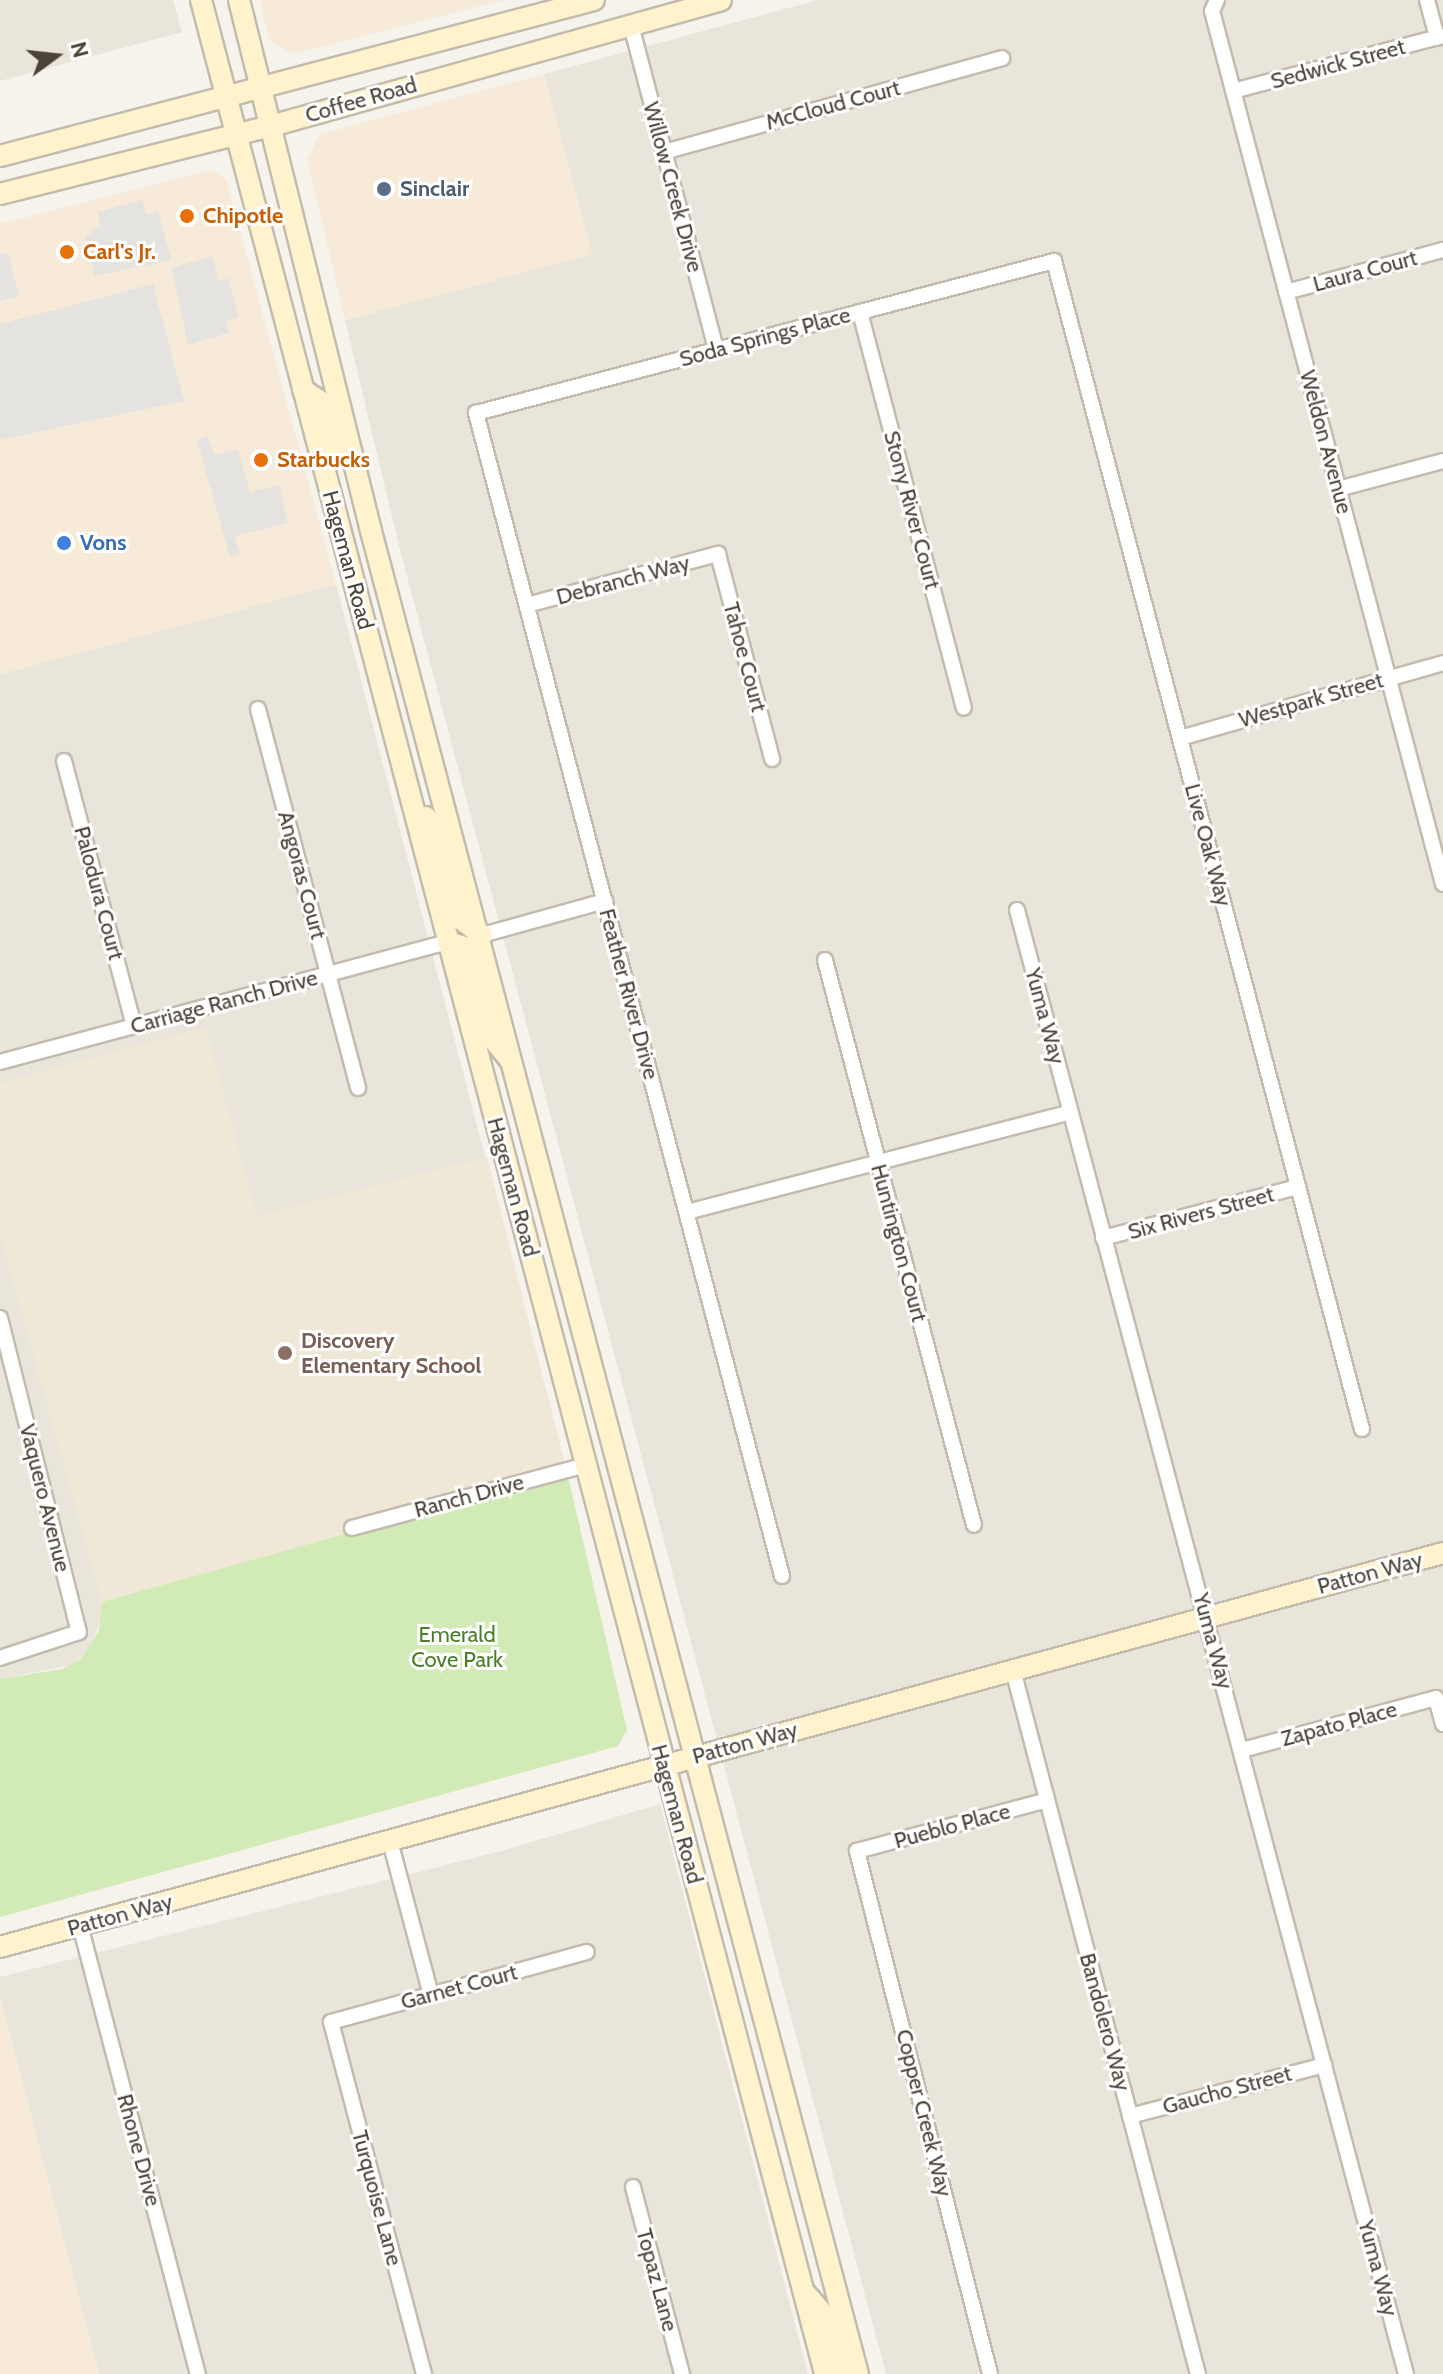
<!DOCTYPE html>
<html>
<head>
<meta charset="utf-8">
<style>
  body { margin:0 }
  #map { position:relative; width:1443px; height:2374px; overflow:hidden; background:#f6f3ec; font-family:Cabin,sans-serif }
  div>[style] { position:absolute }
  .residential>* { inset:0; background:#eae5da }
  .commercial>* { inset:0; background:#f7ead8 }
  .education>* { inset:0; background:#efe8d6 }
  .green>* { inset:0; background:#d2eab5 }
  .parking>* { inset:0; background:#e5e3e0 }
  .roads { filter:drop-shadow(2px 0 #c2bbae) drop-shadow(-2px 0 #c2bbae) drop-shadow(0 2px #c2bbae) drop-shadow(0 -2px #c2bbae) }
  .street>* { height:14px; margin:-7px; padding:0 7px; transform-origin:7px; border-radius:7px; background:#fff }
  .secondary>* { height:20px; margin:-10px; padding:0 10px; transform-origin:10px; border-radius:10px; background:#fff3cd }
  .dots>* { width:22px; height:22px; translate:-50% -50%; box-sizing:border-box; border:4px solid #fff; border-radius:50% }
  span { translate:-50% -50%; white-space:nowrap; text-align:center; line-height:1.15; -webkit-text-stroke:6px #fff; paint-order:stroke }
  .street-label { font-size:22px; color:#4b4439 }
  .service-label { font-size:22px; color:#4e5e75; font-weight:700 }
  .left { translate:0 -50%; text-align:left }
  .food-label { font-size:22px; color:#c56008; font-weight:700 }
  .shop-label { font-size:22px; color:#366cbe; font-weight:700 }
  .education-label { font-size:22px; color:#785e54; font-weight:700 }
  .park-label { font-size:22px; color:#4a7f2a }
  .north { position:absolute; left:16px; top:16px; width:80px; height:80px; -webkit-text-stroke:6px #fff; paint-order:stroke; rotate:75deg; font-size:22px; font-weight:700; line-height:32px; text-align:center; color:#4b4439 }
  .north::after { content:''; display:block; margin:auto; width:28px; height:36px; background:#4b4439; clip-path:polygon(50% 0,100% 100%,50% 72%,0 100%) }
</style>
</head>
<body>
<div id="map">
  <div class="residential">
    <i style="clip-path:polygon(0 0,173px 0,182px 32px,0 81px)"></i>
    <i style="clip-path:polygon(818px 0,1443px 0,1443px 2374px,886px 2374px,400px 550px,345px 320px,592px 254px,544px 74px)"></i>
    <i style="clip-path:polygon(336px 584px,567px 1472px,101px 1620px,89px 1651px,72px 1665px,0 1679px,0 674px)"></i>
    <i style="clip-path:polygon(660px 1804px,808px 2374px,99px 2374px,0 1997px,0 1977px,498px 1852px)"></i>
  </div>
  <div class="commercial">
    <i style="clip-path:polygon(260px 0,504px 0,293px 54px,269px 40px)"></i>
    <i style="clip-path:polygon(544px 74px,592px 254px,345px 320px,307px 158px,320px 134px)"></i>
    <i style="clip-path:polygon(211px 170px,226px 179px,336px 584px,0 674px,0 224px)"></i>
    <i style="clip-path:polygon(0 1997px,99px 2374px,0 2374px)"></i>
  </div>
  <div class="education">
    <i style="clip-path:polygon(205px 1027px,257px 1216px,487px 1157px,567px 1472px,102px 1602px,0 1234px,0 1083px)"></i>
  </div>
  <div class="green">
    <i style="clip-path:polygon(567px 1472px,627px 1730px,618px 1746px,0 1917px,0 1679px,62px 1669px,81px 1659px,99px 1631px,102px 1602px)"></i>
  </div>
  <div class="parking">
    <i style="clip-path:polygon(142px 200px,146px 214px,158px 211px,171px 260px,95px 276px,85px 237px,101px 225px,97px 212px)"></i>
    <i style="clip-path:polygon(8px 253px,19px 296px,0 301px,0 254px)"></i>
    <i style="clip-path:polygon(212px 256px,218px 281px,228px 278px,239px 317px,226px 321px,228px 333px,188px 345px,172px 268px)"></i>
    <i style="clip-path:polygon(153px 284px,184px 401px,0 440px,0 324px)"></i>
    <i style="clip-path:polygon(208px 436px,214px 455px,238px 449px,250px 492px,279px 485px,288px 523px,235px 536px,240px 554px,230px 557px,197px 440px)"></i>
  </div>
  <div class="roads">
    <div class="street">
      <i style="left:1217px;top:0;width:12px;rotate:114deg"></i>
      <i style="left:1212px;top:11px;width:903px;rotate:75.18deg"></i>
      <i style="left:1427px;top:0;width:39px;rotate:75deg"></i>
      <i style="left:631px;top:25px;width:336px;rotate:75.3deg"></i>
      <i style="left:1233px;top:91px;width:217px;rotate:-14.7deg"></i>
      <i style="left:664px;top:152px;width:351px;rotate:-15.5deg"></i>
      <i style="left:1286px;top:292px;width:163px;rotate:-15deg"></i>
      <i style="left:860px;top:312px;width:409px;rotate:75.3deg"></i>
      <i style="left:1338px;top:489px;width:109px;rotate:-14.9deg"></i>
      <i style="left:527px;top:605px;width:198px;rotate:-15deg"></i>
      <i style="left:718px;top:554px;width:212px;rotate:75.2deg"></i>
      <i style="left:258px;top:709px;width:392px;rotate:75.2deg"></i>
      <i style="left:1180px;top:738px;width:273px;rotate:-15.9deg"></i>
      <i style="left:64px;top:761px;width:274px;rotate:75.2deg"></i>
      <i style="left:1017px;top:910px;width:1515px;rotate:75.12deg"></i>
      <i style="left:482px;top:935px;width:128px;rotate:-15.5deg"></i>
      <i style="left:825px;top:960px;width:584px;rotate:75.23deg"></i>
      <i style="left:0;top:1062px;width:464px;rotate:-15deg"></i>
      <i style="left:687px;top:1212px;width:396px;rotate:-14.6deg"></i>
      <i style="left:1103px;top:1238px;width:202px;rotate:-14.7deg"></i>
      <i style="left:0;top:1318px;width:324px;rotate:75.9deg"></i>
      <i style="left:79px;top:1632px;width:83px;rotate:161.8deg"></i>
      <i style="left:352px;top:1528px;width:242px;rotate:-15.1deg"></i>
      <i style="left:782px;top:1576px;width:1203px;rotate:-104.74deg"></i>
      <i style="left:476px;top:413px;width:598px;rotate:-14.73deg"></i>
      <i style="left:1054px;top:261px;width:1208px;rotate:75.23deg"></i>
      <i style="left:1013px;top:1670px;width:728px;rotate:75.28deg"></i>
      <i style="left:1242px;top:1750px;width:201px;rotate:-15deg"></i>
      <i style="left:1436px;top:1698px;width:27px;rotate:75deg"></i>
      <i style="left:390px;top:1841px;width:159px;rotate:75.1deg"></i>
      <i style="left:80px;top:1925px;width:464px;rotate:75.3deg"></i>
      <i style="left:1130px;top:2116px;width:201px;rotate:-14.7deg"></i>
      <i style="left:633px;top:2187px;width:193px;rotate:75.3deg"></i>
      <i style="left:424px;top:2374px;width:364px;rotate:-104.8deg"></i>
      <i style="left:331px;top:2022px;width:265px;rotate:-15.3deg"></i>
      <i style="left:990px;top:2374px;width:540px;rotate:-104.27deg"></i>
      <i style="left:857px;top:1851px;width:197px;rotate:-15deg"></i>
    </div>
    <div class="secondary">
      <i style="left:201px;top:0;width:2455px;rotate:75.27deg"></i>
      <i style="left:239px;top:0;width:547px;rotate:76.04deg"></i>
      <i style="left:371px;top:531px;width:1906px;rotate:75.2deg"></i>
      <i style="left:0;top:156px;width:614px;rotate:-14.72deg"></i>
      <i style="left:0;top:194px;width:279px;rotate:-14.1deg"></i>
      <i style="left:271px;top:126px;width:467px;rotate:-15.6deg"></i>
      <i style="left:303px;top:390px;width:24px;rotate:33deg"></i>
      <i style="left:323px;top:403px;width:45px;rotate:73.2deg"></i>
      <i style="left:426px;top:817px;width:109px;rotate:70.7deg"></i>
      <i style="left:462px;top:920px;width:25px;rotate:37deg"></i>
      <i style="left:448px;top:942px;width:21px;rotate:17deg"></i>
      <i style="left:468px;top:948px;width:94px;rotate:74.6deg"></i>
      <i style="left:493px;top:1039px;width:26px;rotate:51deg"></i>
      <i style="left:0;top:1947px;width:1496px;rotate:-15.27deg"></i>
      <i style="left:806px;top:2294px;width:37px;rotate:49deg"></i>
      <i style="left:830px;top:2322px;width:54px;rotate:76deg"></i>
    </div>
  </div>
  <div class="dots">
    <i style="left:384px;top:189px;background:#5c6f8a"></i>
    <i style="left:187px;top:216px;background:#e8710a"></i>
    <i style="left:67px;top:252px;background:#e8710a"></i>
    <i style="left:261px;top:460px;background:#e8710a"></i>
    <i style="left:64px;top:543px;background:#3f7fe0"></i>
    <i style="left:285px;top:1353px;background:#8d6e63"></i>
  </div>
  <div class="street-label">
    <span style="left:1338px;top:64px;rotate:-15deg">Sedwick Street</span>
    <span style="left:361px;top:100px;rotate:-16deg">Coffee Road</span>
    <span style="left:833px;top:105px;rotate:-15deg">McCloud Court</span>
    <span style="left:673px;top:187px;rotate:75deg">Willow Creek Drive</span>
    <span style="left:1365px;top:271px;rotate:-15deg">Laura Court</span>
    <span style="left:765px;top:337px;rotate:-15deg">Soda Springs Place</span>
    <span style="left:1326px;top:442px;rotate:75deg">Weldon Avenue</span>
    <span style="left:912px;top:510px;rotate:75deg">Stony River Court</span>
    <span style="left:348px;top:560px;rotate:75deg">Hageman Road</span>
    <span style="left:623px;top:580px;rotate:-15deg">Debranch Way</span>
    <span style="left:745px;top:657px;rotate:75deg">Tahoe Court</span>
    <span style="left:1311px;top:700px;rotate:-16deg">Westpark Street</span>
    <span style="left:1208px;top:845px;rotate:75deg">Live Oak Way</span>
    <span style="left:302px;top:875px;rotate:75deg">Angoras Court</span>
    <span style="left:99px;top:893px;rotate:75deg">Palodura Court</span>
    <span style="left:629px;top:994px;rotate:75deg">Feather River Drive</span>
    <span style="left:224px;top:1002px;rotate:-15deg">Carriage Ranch Drive</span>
    <span style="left:1045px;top:1016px;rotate:75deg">Yuma Way</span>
    <span style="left:513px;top:1187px;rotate:75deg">Hageman Road</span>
    <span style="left:1201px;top:1213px;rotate:-15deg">Six Rivers Street</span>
    <span style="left:899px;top:1243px;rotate:75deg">Huntington Court</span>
    <span style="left:469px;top:1496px;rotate:-15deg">Ranch Drive</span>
    <span style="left:45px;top:1498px;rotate:76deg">Vaquero Avenue</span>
    <span style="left:1370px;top:1573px;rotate:-15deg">Patton Way</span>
    <span style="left:1213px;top:1641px;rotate:75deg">Yuma Way</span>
    <span style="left:1339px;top:1724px;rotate:-15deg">Zapato Place</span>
    <span style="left:745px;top:1743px;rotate:-15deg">Patton Way</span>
    <span style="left:677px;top:1814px;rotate:75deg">Hageman Road</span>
    <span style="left:952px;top:1826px;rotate:-15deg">Pueblo Place</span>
    <span style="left:120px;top:1915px;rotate:-15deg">Patton Way</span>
    <span style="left:459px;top:1987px;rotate:-15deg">Garnet Court</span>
    <span style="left:1105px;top:2022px;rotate:75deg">Bandolero Way</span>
    <span style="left:1227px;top:2090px;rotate:-15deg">Gaucho Street</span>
    <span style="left:924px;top:2113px;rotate:76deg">Copper Creek Way</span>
    <span style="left:139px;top:2150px;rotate:75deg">Rhone Drive</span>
    <span style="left:377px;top:2198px;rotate:75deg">Turquoise Lane</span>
    <span style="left:1378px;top:2268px;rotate:75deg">Yuma Way</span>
    <span style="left:657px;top:2280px;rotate:75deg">Topaz Lane</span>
  </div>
  <div class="service-label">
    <span class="left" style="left:400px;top:189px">Sinclair</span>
  </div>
  <div class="food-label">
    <span class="left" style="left:203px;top:216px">Chipotle</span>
    <span class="left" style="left:83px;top:252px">Carl's Jr.</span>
    <span class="left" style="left:277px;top:460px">Starbucks</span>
  </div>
  <div class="shop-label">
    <span class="left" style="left:80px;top:543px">Vons</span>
  </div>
  <div class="education-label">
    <span class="left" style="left:301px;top:1353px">Discovery<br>Elementary School</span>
  </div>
  <div class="park-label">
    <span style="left:457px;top:1647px">Emerald<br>Cove Park</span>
  </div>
  <div class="north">N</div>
</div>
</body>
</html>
